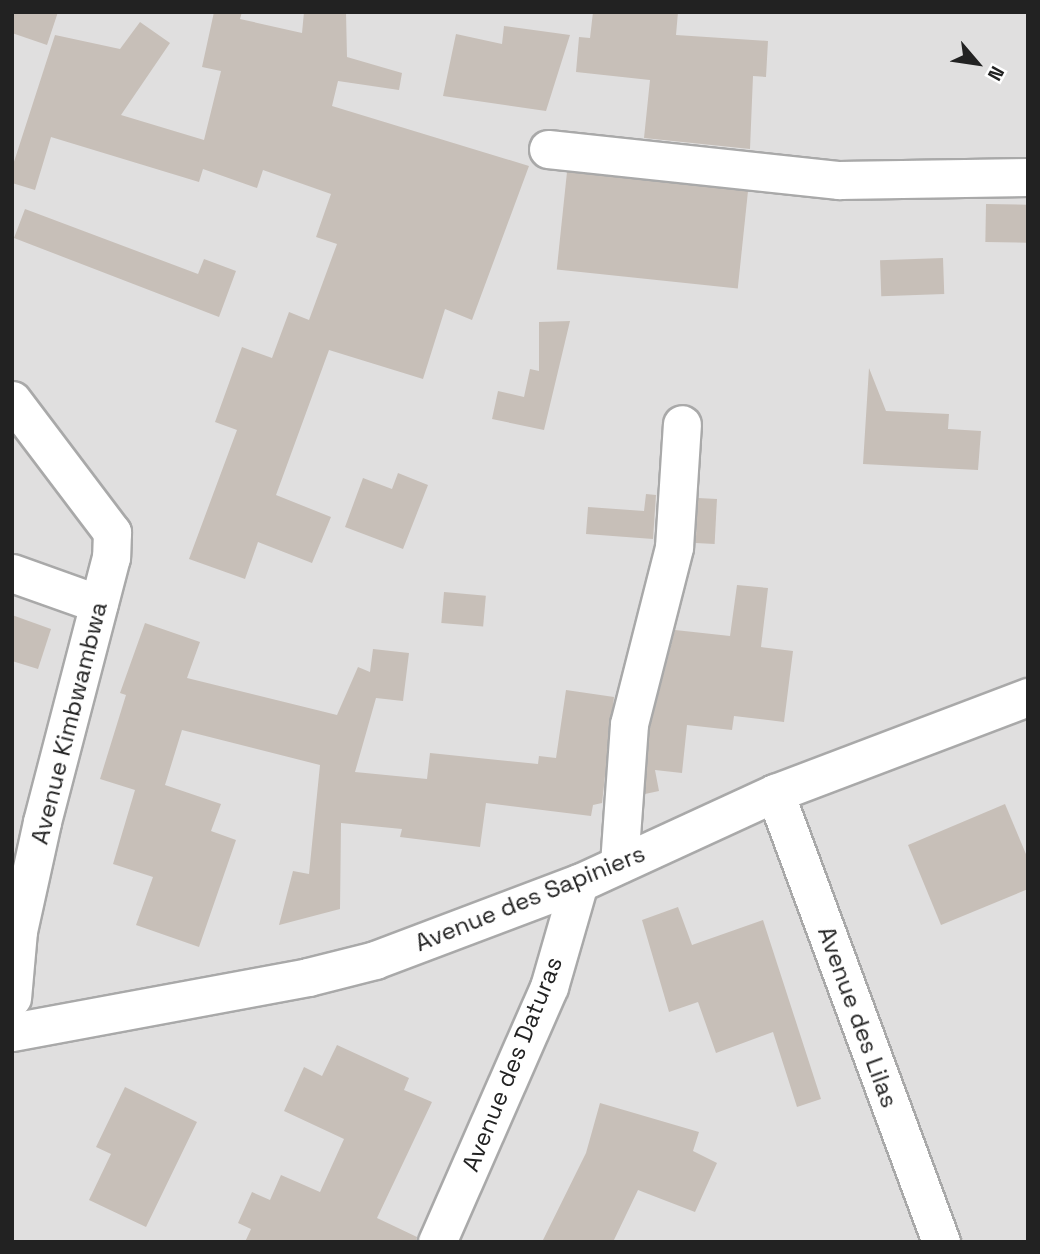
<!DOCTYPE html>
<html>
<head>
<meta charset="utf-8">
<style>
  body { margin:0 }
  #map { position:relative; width:1040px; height:1254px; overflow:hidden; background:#f2efe9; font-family:"Space Grotesk",sans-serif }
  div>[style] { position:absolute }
  .residential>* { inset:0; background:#e0dfdf; transform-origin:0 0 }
  .building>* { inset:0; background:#c7bfb8; transform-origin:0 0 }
  .roads { filter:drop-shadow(2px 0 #a9a9a9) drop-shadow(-2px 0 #a9a9a9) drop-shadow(0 2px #a9a9a9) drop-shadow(0 -2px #a9a9a9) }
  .minor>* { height:37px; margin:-18.5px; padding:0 18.5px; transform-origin:18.5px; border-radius:18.5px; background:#fff }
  span { translate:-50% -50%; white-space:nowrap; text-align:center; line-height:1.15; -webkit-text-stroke:5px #fff; paint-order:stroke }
  .street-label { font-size:24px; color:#222 }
  .frame { position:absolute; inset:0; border:14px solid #222; pointer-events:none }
  .north { position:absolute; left:942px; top:28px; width:70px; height:70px; -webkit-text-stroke:5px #fff; paint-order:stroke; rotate:119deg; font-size:19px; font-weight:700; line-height:28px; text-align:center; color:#222 }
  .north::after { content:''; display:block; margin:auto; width:24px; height:32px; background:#222; clip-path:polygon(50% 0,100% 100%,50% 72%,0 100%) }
</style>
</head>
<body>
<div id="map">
  <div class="residential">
    <i style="left:12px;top:12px;width:1016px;height:1230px"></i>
  </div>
  <div class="building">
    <i style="clip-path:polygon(12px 12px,58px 12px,47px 45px,12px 33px)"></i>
    <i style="clip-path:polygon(214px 12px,242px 12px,240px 19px,302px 33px,304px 12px,346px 12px,347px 57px,402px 73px,399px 90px,338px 81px,332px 106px,529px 166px,472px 320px,445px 309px,423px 379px,329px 350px,276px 495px,331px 517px,312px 563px,258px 542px,245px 579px,189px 559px,237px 430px,215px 422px,242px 347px,272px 358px,289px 312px,309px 320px,337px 244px,316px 237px,331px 194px,263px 170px,257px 188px,203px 169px,199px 182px,51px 137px,35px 190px,12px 183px,12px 168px,55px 35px,120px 49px,140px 22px,170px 43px,121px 115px,204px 140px,221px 71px,202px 67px)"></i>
    <i style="clip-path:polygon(593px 12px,678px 12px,676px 35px,768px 41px,766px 77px,753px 76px,750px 149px,644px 138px,650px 80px,576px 72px,579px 37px,590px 38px)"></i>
    <i style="clip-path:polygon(504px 26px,570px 35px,546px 111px,443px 96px,456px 34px,502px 44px)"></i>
    <i style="left:567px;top:172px;width:182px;height:98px;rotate:6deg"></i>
    <i style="left:986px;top:204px;width:42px;height:38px;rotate:1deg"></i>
    <i style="clip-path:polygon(25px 209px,198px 274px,204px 259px,236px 271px,219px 317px,14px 238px)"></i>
    <i style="left:943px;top:258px;width:36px;height:63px;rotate:88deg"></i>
    <i style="clip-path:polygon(570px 321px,544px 430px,492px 419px,498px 391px,524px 397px,530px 369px,539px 371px,539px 322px)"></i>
    <i style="clip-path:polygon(869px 368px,886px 411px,949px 414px,948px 429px,981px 431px,978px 470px,863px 464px)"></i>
    <i style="clip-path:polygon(398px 473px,428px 485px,403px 549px,345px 527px,363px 478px,392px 489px)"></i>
    <i style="clip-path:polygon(646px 494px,656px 495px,653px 539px,586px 534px,588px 507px,644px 511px)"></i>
    <i style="left:698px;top:498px;width:19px;height:45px;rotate:3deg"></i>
    <i style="clip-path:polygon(737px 585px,768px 588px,761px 647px,793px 651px,784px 722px,734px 716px,732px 730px,687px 725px,682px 773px,655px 770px,659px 791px,645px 794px,650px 727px,675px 630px,730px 636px)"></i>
    <i style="left:444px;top:592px;width:42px;height:31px;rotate:5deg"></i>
    <i style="clip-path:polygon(12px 615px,51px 629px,38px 669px,12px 661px)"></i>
    <i style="clip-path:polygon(145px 623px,200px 642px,187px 678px,337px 715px,358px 667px,370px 672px,373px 649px,409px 653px,403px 701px,376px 698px,355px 772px,427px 779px,430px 753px,538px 764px,539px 756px,556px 758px,566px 690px,614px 697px,602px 803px,593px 805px,591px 816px,486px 803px,480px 847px,400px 837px,402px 829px,341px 823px,340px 909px,279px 925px,293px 871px,309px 874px,320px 765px,182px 730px,165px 785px,221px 804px,211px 831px,236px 840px,199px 947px,136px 925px,153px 877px,113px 864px,135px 790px,100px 779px,126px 695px,120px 693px)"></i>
    <i style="clip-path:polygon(1005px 804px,1028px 859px,1028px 889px,941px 925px,908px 845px)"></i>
    <i style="clip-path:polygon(678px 907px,692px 945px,763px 920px,821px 1099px,797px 1107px,773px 1032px,716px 1053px,698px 1002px,669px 1012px,642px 920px)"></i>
    <i style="clip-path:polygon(337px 1045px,409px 1078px,404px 1090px,432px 1102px,377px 1218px,417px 1237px,416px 1242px,245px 1242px,251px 1229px,238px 1223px,252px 1192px,270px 1200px,281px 1175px,320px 1192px,344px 1139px,284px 1111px,304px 1067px,322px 1076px)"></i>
    <i style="clip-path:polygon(125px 1087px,197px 1122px,146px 1227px,89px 1200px,111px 1154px,96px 1147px)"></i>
    <i style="clip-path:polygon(600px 1103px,699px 1132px,693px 1151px,717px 1163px,695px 1212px,638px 1190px,613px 1242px,542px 1242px,586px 1153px)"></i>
  </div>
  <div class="roads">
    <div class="minor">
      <i style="left:548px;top:149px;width:293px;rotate:6.1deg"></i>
      <i style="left:839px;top:180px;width:189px;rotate:-0.9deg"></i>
      <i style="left:12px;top:400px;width:166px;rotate:52.9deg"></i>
      <i style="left:112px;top:532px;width:25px;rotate:92deg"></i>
      <i style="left:111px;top:557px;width:274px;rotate:104.6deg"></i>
      <i style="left:42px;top:822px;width:112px;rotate:102.4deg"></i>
      <i style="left:18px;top:931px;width:67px;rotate:95.1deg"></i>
      <i style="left:12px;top:573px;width:92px;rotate:19.6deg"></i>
      <i style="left:775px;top:793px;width:479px;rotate:69.7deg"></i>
      <i style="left:619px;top:864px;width:140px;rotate:-85.9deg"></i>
      <i style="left:629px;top:724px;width:183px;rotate:-75.7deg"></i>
      <i style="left:674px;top:547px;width:123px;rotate:-86.3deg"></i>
      <i style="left:12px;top:1032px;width:301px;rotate:-10.5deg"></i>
      <i style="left:308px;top:977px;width:69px;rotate:-14.2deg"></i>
      <i style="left:375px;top:960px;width:218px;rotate:-20.7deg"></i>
      <i style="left:579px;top:883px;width:216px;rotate:-24.7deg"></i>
      <i style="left:775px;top:793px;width:271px;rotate:-20.8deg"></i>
      <i style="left:437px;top:1242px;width:279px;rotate:-66.3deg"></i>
      <i style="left:549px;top:987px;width:108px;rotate:-73.9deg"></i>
    </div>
  </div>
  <div class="street-label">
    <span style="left:69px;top:723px;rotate:-76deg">Avenue Kimbwambwa</span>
    <span style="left:530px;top:898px;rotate:-22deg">Avenue des Sapiniers</span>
    <span style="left:858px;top:1017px;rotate:70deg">Avenue des Lilas</span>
    <span style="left:512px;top:1064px;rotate:-68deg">Avenue des Daturas</span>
  </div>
  <div class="frame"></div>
  <div class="north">N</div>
</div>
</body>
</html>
